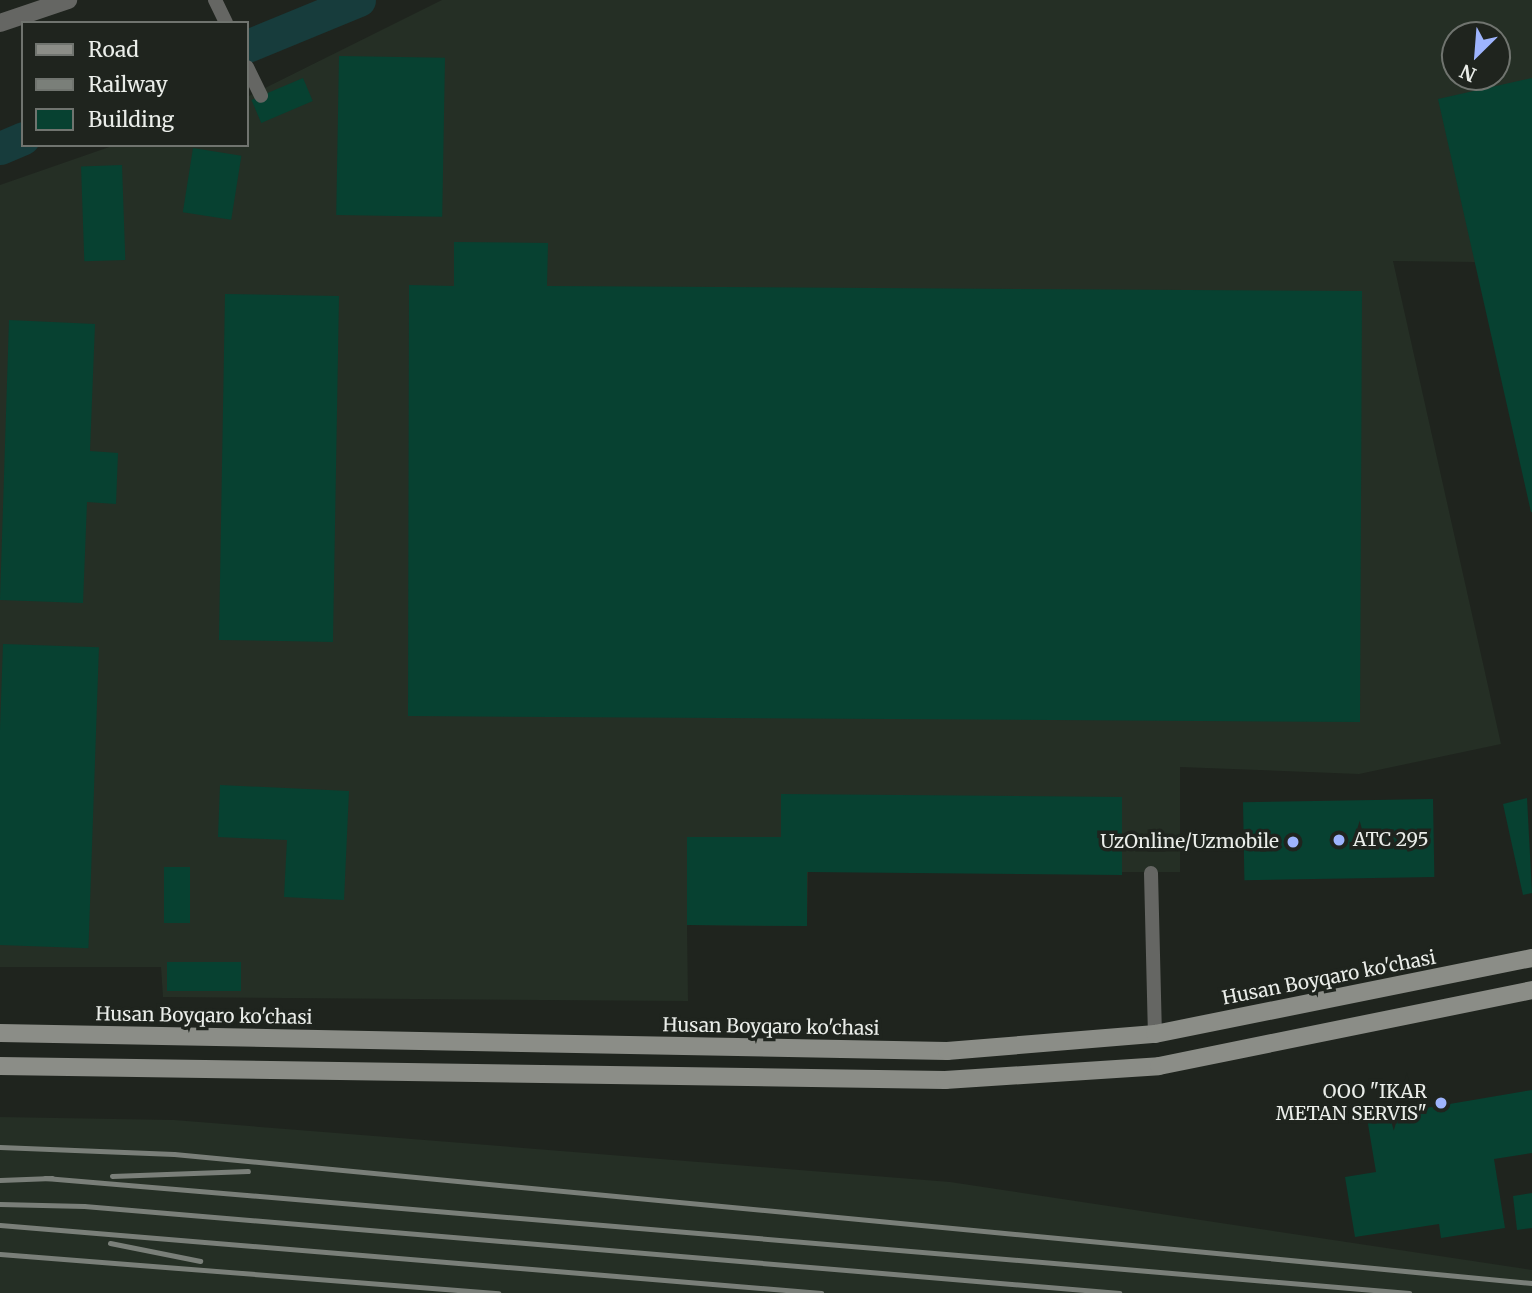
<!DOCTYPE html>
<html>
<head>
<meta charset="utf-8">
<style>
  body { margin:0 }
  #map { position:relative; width:1532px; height:1293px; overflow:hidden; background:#1f241e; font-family:Merriweather,serif }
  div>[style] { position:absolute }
  .built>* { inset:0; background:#252f25 }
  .canal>* { height:33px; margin:-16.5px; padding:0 16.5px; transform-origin:16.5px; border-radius:16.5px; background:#173c3c }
  .building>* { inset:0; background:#074131; transform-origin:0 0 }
  .lane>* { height:14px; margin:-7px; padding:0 7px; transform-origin:7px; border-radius:7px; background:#656663 }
  .street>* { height:18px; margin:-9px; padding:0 9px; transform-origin:9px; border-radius:9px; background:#656663 }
  .secondary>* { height:18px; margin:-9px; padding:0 9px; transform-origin:9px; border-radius:9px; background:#8b8d87 }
  .rail>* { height:5px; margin:-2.5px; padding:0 2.5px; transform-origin:2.5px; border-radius:2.5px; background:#7a7f79 }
  .dots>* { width:19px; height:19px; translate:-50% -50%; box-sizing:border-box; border:4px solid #1f241e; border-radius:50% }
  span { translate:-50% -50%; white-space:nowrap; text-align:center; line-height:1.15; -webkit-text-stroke:7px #1f241e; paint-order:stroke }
  .poi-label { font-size:19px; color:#eaede9 }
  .left { translate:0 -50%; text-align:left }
  .right { translate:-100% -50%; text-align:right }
  .street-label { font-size:19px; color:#eaede9 }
  .legend { position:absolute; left:21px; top:21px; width:228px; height:126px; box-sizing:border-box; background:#1f241e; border:2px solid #70746f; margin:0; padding:9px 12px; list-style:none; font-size:21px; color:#eaede9 }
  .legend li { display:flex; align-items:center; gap:14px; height:35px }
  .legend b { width:35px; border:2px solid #70746f }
  .north { position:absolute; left:1441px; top:21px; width:70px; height:70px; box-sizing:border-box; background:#1f241e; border:2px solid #70746f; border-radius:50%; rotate:205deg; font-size:19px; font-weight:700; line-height:28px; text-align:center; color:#eaede9 }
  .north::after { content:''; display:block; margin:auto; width:24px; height:32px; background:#9eb4fd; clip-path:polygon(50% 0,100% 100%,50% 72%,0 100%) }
</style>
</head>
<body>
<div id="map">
  <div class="built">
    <i style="clip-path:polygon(evenodd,442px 0,1532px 0,1532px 249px,1475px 262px,1393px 261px,1501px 744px,1359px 774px,1180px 767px,1180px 872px,808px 872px,807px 926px,687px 925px,688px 1001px,163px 997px,161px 967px,0 967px,0 185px,115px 145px,247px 145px,247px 97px,442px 0,1455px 35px,1497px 35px,1497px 77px,1455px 77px,1455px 35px)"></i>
    <i style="clip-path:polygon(0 1117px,174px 1120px,950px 1182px,1532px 1270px,1532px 1293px,0 1293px)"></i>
  </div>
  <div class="canal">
    <i style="left:247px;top:46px;width:121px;rotate:-22.3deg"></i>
    <i style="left:0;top:148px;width:25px;rotate:-23deg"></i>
  </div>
  <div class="building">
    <i style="left:339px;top:56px;width:106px;height:159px;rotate:1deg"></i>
    <i style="left:303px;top:78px;width:25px;height:56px;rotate:67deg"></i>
    <i style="clip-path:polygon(1532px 78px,1532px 512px,1531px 512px,1438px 99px)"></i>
    <i style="left:193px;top:148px;width:49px;height:65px;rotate:9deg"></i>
    <i style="left:122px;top:165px;width:95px;height:41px;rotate:88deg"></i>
    <i style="clip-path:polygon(454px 242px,548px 243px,547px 286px,1362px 291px,1360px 722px,408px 716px,409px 285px,454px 286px)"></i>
    <i style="left:225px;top:294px;width:114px;height:346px;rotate:1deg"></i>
    <i style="clip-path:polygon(9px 320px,95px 324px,90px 451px,118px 453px,116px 504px,87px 502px,83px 603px,0 600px)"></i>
    <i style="left:3px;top:644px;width:96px;height:301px;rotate:2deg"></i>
    <i style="clip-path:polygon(220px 785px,349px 791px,344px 900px,284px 897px,287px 840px,218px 837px)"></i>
    <i style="clip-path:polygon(781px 794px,1122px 797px,1122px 875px,807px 872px,807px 926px,687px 925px,687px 837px,781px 837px)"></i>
    <i style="clip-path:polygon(1527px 798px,1532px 893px,1523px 895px,1503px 804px)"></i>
    <i style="left:1433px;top:799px;width:78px;height:190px;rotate:89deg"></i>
    <i style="left:164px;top:867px;width:26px;height:56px"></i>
    <i style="left:167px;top:962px;width:74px;height:29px"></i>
    <i style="clip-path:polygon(1532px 1090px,1532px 1153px,1494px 1159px,1505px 1228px,1441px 1238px,1439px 1224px,1355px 1237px,1345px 1177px,1376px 1172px,1367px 1118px)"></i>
    <i style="clip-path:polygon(1532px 1193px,1532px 1228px,1517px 1230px,1513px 1196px)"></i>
  </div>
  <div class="lane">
    <i style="left:215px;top:0;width:25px;rotate:64deg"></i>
    <i style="left:247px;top:67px;width:32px;rotate:64deg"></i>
    <i style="left:1151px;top:873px;width:161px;rotate:88.6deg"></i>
  </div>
  <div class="street">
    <i style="left:0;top:23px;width:72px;rotate:-18.7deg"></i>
  </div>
  <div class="secondary">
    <i style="left:0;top:1033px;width:947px;rotate:1.09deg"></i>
    <i style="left:947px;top:1051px;width:209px;rotate:-4.7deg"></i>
    <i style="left:1155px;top:1034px;width:385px;rotate:-11.4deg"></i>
    <i style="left:0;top:1066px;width:945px;rotate:0.85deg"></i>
    <i style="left:945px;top:1080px;width:214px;rotate:-3.7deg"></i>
    <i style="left:1159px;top:1066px;width:381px;rotate:-11.5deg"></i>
  </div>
  <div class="rail">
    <i style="left:0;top:1147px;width:174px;rotate:2.3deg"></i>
    <i style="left:174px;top:1154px;width:1364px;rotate:5.43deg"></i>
    <i style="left:112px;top:1176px;width:136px;rotate:-2.1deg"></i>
    <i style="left:45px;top:1178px;width:1369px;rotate:4.82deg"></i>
    <i style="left:0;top:1180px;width:52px;rotate:-2.2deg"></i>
    <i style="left:0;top:1204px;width:84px;rotate:1.4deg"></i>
    <i style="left:84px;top:1206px;width:1039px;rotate:4.8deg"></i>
    <i style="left:0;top:1225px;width:824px;rotate:4.73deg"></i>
    <i style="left:110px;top:1243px;width:92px;rotate:11.3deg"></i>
    <i style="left:0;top:1254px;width:500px;rotate:4.5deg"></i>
  </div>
  <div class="dots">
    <i style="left:1339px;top:840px;background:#9eb4fd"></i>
    <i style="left:1293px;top:842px;background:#9eb4fd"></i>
    <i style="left:1441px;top:1103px;background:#9eb4fd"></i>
  </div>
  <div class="poi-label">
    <span class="left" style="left:1353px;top:840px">ATC 295</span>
    <span class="right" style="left:1279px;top:842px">UzOnline/Uzmobile</span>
    <span class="right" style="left:1427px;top:1103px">OOO "IKAR<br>METAN SERVIS"</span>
  </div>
  <div class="street-label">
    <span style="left:1329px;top:978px;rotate:-11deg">Husan Boyqaro ko'chasi</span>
    <span style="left:204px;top:1016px;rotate:1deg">Husan Boyqaro ko'chasi</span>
    <span style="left:771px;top:1027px;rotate:1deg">Husan Boyqaro ko'chasi</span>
  </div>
  <ul class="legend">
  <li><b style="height:9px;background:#8b8d87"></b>Road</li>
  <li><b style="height:9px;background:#7a7f79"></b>Railway</li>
  <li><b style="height:19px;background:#074131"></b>Building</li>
  </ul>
  <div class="north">N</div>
</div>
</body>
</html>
